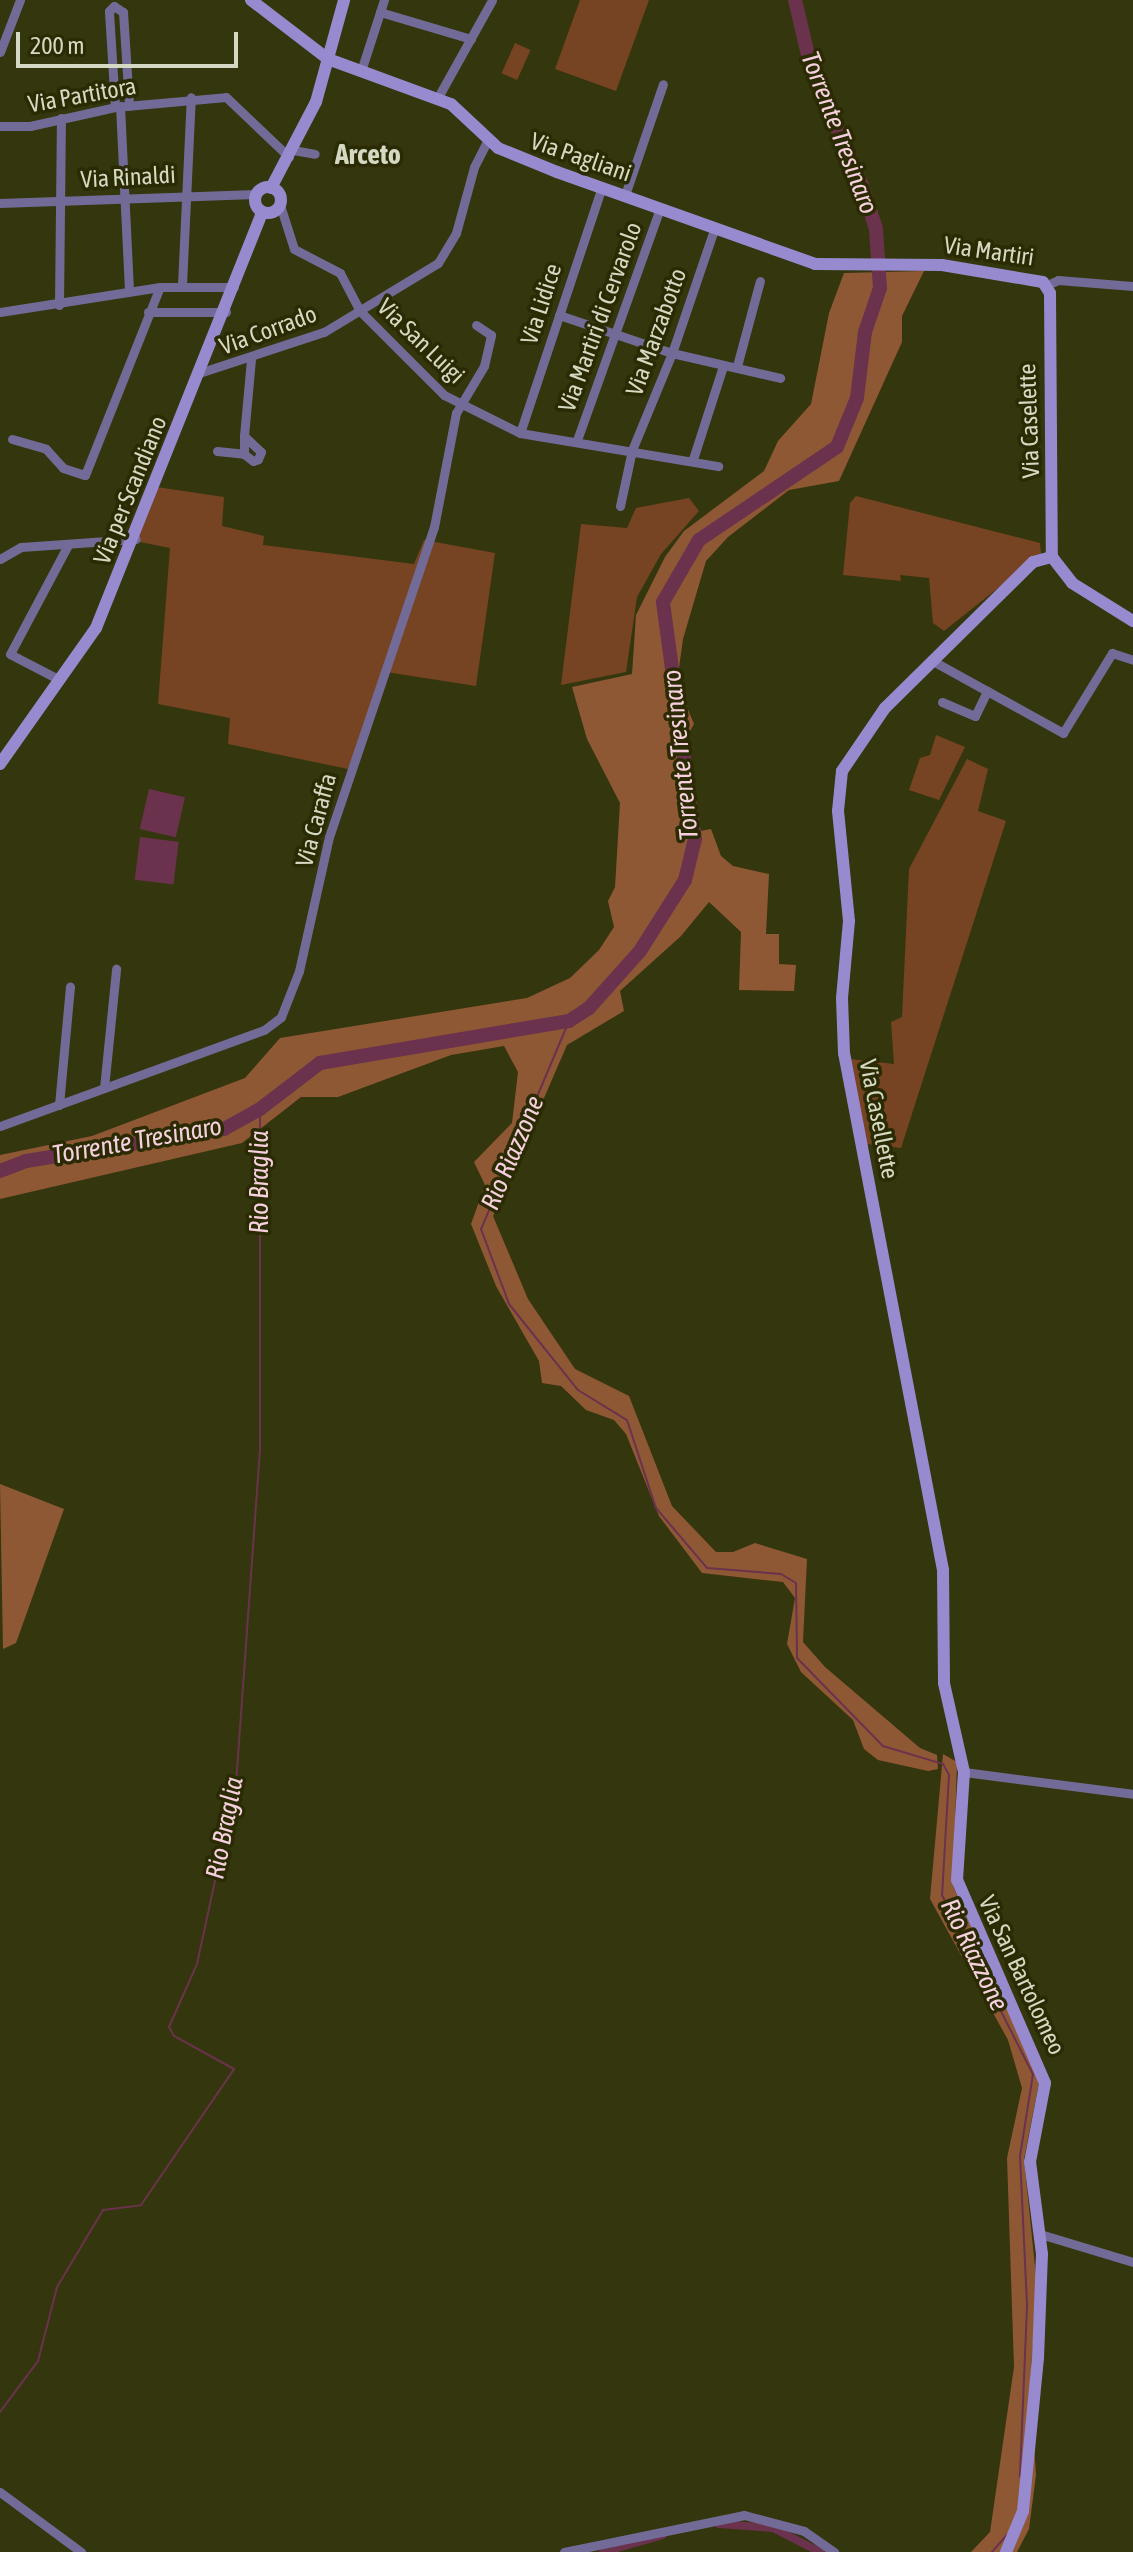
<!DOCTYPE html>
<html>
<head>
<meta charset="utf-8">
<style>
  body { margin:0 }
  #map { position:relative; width:1133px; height:2552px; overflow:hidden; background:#34360d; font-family:"Asap Condensed",sans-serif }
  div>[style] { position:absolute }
  .green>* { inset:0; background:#774423; transform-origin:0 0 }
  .forest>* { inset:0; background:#8f5835 }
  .water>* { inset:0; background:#6b324d; transform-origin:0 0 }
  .stream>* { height:2px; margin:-1px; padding:0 1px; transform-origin:1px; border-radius:1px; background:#6b324d }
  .canal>* { height:8px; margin:-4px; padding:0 4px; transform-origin:4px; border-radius:4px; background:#6b324d }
  .river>* { height:14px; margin:-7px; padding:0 7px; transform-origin:7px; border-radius:7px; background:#6b324d }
  .street>* { height:9px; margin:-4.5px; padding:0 4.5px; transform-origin:4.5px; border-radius:4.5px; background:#736b97 }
  .secondary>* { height:12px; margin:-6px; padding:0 6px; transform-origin:6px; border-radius:6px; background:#978acf }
  .secondary>.ring { margin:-6px; padding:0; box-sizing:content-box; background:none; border:12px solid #978acf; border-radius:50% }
  span { translate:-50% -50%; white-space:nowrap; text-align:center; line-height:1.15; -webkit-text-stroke:7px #2a2b02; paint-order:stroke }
  .street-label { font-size:24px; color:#d5d8c2 }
  .water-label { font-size:26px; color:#f6d0df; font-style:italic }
  .quarter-label { font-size:28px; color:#d5d8c2; font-weight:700 }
  .scale { position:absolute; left:16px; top:32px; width:222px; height:36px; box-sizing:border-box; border:4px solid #d5d8c2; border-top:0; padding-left:10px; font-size:24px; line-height:28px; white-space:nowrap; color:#d5d8c2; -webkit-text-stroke:6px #2a2b02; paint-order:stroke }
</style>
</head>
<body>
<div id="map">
  <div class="green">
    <i style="clip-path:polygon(580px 0,649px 0,616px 91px,555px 69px)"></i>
    <i style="left:515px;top:43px;width:17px;height:33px;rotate:24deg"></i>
    <i style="clip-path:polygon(150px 486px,224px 497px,222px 526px,264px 536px,263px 545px,414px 564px,424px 540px,495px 553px,476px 686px,386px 672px,348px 769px,228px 744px,230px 718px,158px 704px,170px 548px,130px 540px)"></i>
    <i style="clip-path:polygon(856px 496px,1040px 543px,1041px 554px,944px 631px,933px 623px,929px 578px,900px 575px,901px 581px,843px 575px,850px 503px)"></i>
    <i style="clip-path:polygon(689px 498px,699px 511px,661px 554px,637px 597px,626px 672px,561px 685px,581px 524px,627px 528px,636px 508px)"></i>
    <i style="clip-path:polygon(936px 735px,965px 747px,939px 800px,909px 790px,920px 758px,930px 755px)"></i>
    <i style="clip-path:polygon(967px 759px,988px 769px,978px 811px,1006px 821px,901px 1148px,867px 1144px,850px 1059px,894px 1064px,891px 1022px,902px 1017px,909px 869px)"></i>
  </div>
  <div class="forest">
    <i style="clip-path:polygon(924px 271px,902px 316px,902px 342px,839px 481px,789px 490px,728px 537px,706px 561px,683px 639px,677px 683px,694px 724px,686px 738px,700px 831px,711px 829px,721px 856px,733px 866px,769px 874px,766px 934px,779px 934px,779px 964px,796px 965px,794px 991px,739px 990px,741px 932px,709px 902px,681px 936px,620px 991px,624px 1011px,567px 1045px,493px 1216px,528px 1299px,575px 1369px,629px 1396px,672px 1506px,716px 1552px,733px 1552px,755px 1543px,807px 1559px,803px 1642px,825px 1667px,920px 1748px,937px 1755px,938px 1769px,928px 1771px,878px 1760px,864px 1749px,853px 1720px,801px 1672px,787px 1644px,795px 1598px,783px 1582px,702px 1573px,659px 1516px,626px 1434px,614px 1420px,586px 1410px,561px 1386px,542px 1383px,539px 1361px,496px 1286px,471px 1224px,485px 1185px,474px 1162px,512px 1123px,518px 1072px,504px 1046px,451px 1055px,338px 1097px,301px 1097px,242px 1143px,0 1199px,0 1155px,92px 1136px,245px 1078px,280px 1038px,527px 998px,570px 978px,599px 950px,614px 927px,608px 901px,615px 887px,620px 803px,587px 739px,572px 687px,632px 674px,636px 615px,665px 557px,684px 531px,764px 471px,778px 441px,811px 404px,829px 313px,844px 273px)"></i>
    <i style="clip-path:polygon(0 1484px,64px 1509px,16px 1643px,3px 1649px)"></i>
    <i style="clip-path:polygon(943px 1754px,957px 1762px,953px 1886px,1039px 2082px,1024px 2159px,1037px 2286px,1030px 2384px,1036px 2475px,1029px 2529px,1017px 2552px,971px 2552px,990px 2532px,1014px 2367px,1007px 2158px,1022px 2088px,1008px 2040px,930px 1899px)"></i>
  </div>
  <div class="water">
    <i style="left:149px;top:789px;width:37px;height:41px;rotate:13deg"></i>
    <i style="left:140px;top:837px;width:39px;height:43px;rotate:7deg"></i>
  </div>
  <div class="stream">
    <i style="left:569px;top:1021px;width:226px;rotate:112.9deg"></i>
    <i style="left:481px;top:1229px;width:80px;rotate:69.5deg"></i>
    <i style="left:509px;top:1304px;width:110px;rotate:51.3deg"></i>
    <i style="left:578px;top:1390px;width:57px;rotate:31.5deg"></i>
    <i style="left:627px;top:1420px;width:93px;rotate:71.8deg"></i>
    <i style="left:656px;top:1508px;width:79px;rotate:49.6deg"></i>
    <i style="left:707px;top:1568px;width:74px;rotate:4.6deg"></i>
    <i style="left:781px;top:1574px;width:17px;rotate:31deg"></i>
    <i style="left:796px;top:1583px;width:75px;rotate:89.2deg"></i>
    <i style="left:797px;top:1658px;width:123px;rotate:45.7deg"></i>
    <i style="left:883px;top:1746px;width:63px;rotate:16.7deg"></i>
    <i style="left:943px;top:1764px;width:13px;rotate:61deg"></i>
    <i style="left:949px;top:1775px;width:120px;rotate:93.3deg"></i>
    <i style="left:942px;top:1895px;width:201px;rotate:63.1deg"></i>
    <i style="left:1033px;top:2074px;width:83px;rotate:99deg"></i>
    <i style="left:1020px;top:2156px;width:151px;rotate:87.3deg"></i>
    <i style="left:1027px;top:2307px;width:170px;rotate:92.4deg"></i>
    <i style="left:0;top:2412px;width:64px;rotate:-53.3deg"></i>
    <i style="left:38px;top:2361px;width:76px;rotate:-75.6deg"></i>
    <i style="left:57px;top:2287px;width:90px;rotate:-59.1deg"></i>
    <i style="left:103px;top:2210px;width:38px;rotate:-7deg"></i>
    <i style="left:141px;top:2205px;width:165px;rotate:-55.6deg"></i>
    <i style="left:234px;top:2069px;width:68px;rotate:-151.2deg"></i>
    <i style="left:174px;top:2036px;width:10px;rotate:-119deg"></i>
    <i style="left:169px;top:2027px;width:69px;rotate:-66deg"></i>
    <i style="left:197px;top:1964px;width:184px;rotate:-77.8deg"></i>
    <i style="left:236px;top:1784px;width:333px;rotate:-85.9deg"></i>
    <i style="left:260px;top:1452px;width:343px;rotate:-90deg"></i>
    <i style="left:992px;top:2552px;width:23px;rotate:-49deg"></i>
  </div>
  <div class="canal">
    <i style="left:719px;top:2524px;width:54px;rotate:4.2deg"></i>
    <i style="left:773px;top:2528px;width:53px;rotate:27.1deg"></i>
    <i style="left:603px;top:2552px;width:62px;rotate:-15.8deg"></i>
  </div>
  <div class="river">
    <i style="left:0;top:1171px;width:28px;rotate:-21deg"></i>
    <i style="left:26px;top:1161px;width:201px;rotate:-9.2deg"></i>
    <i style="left:224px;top:1129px;width:41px;rotate:-29.1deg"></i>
    <i style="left:260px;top:1109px;width:76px;rotate:-37.5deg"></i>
    <i style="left:320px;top:1063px;width:253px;rotate:-9.6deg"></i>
    <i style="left:569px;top:1021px;width:24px;rotate:-33deg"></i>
    <i style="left:589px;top:1008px;width:76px;rotate:-48.2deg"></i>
    <i style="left:640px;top:951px;width:84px;rotate:-57.6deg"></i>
    <i style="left:685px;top:880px;width:42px;rotate:-76.3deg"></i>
    <i style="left:695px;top:839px;width:239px;rotate:-97.7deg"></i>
    <i style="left:663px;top:602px;width:72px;rotate:-59.9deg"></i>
    <i style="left:699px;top:540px;width:166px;rotate:-34deg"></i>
    <i style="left:837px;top:447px;width:53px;rotate:-67.8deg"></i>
    <i style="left:857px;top:398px;width:66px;rotate:-83.1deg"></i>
    <i style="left:865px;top:332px;width:46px;rotate:-71.2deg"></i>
    <i style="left:880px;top:288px;width:59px;rotate:-93.9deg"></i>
    <i style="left:876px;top:229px;width:46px;rotate:-107.7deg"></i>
    <i style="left:862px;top:185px;width:124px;rotate:-113.9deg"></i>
    <i style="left:812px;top:72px;width:74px;rotate:-103.3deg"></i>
  </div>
  <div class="street">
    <i style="left:380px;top:12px;width:95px;rotate:16.5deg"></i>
    <i style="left:0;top:52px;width:56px;rotate:-69deg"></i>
    <i style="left:361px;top:71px;width:75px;rotate:-72.1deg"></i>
    <i style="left:437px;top:99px;width:113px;rotate:-60.9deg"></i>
    <i style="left:120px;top:106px;width:186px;rotate:87.2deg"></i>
    <i style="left:115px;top:107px;width:96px;rotate:-93.6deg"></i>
    <i style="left:109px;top:11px;width:7px;rotate:-45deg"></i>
    <i style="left:114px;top:6px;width:11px;rotate:34deg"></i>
    <i style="left:123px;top:12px;width:94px;rotate:86.3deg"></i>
    <i style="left:0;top:126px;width:30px"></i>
    <i style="left:30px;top:126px;width:87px;rotate:-12.6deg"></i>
    <i style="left:115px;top:107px;width:111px;rotate:-5.1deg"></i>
    <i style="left:226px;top:97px;width:87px;rotate:43.6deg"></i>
    <i style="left:293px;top:150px;width:22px;rotate:10deg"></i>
    <i style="left:625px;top:195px;width:117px;rotate:-71.1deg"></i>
    <i style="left:0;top:203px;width:257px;rotate:-2deg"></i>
    <i style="left:280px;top:205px;width:46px;rotate:72.3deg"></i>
    <i style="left:294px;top:249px;width:52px;rotate:27.6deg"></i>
    <i style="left:340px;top:273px;width:43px;rotate:62.2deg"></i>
    <i style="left:360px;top:311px;width:119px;rotate:45deg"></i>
    <i style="left:444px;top:395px;width:85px;rotate:26.6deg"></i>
    <i style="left:520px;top:433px;width:201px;rotate:9.5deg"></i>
    <i style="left:182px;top:285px;width:188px;rotate:-87.3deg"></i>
    <i style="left:1047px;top:285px;width:12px;rotate:-24deg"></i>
    <i style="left:1058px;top:280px;width:75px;rotate:4.6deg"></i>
    <i style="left:59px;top:305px;width:187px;rotate:-89.4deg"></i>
    <i style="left:0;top:312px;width:162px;rotate:-8.9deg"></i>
    <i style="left:160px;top:287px;width:74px"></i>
    <i style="left:148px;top:312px;width:78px"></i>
    <i style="left:559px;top:315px;width:119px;rotate:18.6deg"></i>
    <i style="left:672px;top:353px;width:111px;rotate:13deg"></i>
    <i style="left:737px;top:366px;width:88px;rotate:-74.9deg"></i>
    <i style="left:199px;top:373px;width:132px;rotate:-18.2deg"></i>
    <i style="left:324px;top:332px;width:133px;rotate:-31.2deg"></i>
    <i style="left:438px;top:263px;width:35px;rotate:-59deg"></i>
    <i style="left:456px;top:233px;width:68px;rotate:-74.7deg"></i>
    <i style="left:474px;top:167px;width:31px;rotate:-63deg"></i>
    <i style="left:520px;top:433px;width:259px;rotate:-71.6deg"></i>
    <i style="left:244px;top:436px;width:23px;rotate:43deg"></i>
    <i style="left:261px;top:452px;width:8px;rotate:113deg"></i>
    <i style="left:258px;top:459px;width:5px;rotate:158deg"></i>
    <i style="left:253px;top:461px;width:11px;rotate:-142deg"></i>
    <i style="left:244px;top:454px;width:18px;rotate:-90deg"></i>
    <i style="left:244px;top:436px;width:77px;rotate:-84.8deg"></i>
    <i style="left:12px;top:439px;width:35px;rotate:16deg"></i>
    <i style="left:46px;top:449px;width:25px;rotate:48deg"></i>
    <i style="left:63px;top:468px;width:23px;rotate:18deg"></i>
    <i style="left:85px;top:475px;width:202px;rotate:-68.3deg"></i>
    <i style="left:577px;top:440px;width:246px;rotate:-70.3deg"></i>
    <i style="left:217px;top:451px;width:27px;rotate:6deg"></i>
    <i style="left:693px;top:459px;width:98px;rotate:-72.1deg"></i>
    <i style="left:620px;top:506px;width:57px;rotate:-77.9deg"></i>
    <i style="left:632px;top:450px;width:105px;rotate:-67.6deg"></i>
    <i style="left:672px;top:353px;width:133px;rotate:-71.2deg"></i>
    <i style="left:0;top:559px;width:24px;rotate:-30deg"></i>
    <i style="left:21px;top:547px;width:115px;rotate:-4deg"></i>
    <i style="left:931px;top:660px;width:151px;rotate:28.9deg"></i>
    <i style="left:1063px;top:733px;width:94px;rotate:-58.5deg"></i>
    <i style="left:1112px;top:653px;width:22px;rotate:18deg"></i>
    <i style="left:60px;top:680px;width:56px;rotate:-152.5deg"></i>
    <i style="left:10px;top:654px;width:123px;rotate:-62deg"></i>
    <i style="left:942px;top:702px;width:36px;rotate:23deg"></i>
    <i style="left:975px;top:716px;width:28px;rotate:-64deg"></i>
    <i style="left:104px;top:1088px;width:120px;rotate:-84.2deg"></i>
    <i style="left:59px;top:1105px;width:119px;rotate:-84.7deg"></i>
    <i style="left:0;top:1126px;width:281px;rotate:-20deg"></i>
    <i style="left:264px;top:1030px;width:21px;rotate:-37deg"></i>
    <i style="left:281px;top:1017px;width:49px;rotate:-68.6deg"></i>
    <i style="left:299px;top:971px;width:137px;rotate:-77.4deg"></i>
    <i style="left:329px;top:837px;width:327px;rotate:-71.3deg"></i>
    <i style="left:434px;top:527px;width:116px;rotate:-79.1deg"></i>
    <i style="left:456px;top:413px;width:55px;rotate:-59.2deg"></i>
    <i style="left:484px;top:366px;width:32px;rotate:-77deg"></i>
    <i style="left:491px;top:335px;width:18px;rotate:-146deg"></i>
    <i style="left:964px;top:1772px;width:170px;rotate:7.4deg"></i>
    <i style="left:1040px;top:2234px;width:97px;rotate:16.8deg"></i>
    <i style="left:0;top:2492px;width:101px;rotate:36.5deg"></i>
    <i style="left:564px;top:2552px;width:184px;rotate:-11.6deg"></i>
    <i style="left:744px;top:2515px;width:62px;rotate:14.9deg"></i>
    <i style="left:804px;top:2531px;width:37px;rotate:35deg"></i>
  </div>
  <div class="secondary">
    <i style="left:251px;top:0;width:97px;rotate:37.5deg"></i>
    <i style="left:328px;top:59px;width:131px;rotate:20.1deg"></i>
    <i style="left:451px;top:104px;width:64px;rotate:43.1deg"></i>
    <i style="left:498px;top:148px;width:64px;rotate:22.1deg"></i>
    <i style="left:557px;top:172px;width:274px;rotate:19.6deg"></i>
    <i style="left:815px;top:264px;width:127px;rotate:0.5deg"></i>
    <i style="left:942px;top:265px;width:102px;rotate:9.6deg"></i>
    <i style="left:1043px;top:282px;width:13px;rotate:58deg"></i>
    <i style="left:1050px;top:293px;width:264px;rotate:89.6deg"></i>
    <i style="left:1052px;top:557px;width:33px;rotate:52deg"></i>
    <i style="left:1072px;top:583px;width:72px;rotate:31.9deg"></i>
    <i class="ring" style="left:255px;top:187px;width:14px;height:14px"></i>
    <i style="left:271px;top:188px;width:97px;rotate:-62.4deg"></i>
    <i style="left:316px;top:102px;width:106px;rotate:-74.6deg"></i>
    <i style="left:0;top:764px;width:166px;rotate:-54.8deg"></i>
    <i style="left:96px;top:628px;width:448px;rotate:-68.2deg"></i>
    <i style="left:1006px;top:2552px;width:44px;rotate:-67.5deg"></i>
    <i style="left:1023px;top:2511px;width:154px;rotate:-84.4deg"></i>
    <i style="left:1038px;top:2358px;width:104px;rotate:-87.8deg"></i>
    <i style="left:1042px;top:2254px;width:93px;rotate:-97.4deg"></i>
    <i style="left:1030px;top:2162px;width:80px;rotate:-79.2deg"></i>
    <i style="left:1045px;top:2083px;width:221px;rotate:-113.4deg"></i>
    <i style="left:957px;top:1880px;width:108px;rotate:-86.3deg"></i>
    <i style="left:964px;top:1772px;width:91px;rotate:-102.7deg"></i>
    <i style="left:944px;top:1683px;width:113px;rotate:-90.5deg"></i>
    <i style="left:943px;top:1570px;width:526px;rotate:-100.84deg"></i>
    <i style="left:844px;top:1053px;width:55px;rotate:-92.1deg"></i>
    <i style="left:842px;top:998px;width:77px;rotate:-84.8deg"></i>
    <i style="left:849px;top:921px;width:111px;rotate:-95.7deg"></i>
    <i style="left:838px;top:811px;width:40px;rotate:-84.3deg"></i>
    <i style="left:842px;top:771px;width:76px;rotate:-55.7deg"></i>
    <i style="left:885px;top:708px;width:208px;rotate:-44.6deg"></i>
    <i style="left:1033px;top:562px;width:20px;rotate:-15deg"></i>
  </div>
  <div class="street-label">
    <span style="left:82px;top:95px;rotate:-10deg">Via Partitora</span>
    <span style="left:581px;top:157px;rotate:19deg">Via Pagliani</span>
    <span style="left:128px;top:177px;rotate:-3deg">Via Rinaldi</span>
    <span style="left:989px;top:251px;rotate:8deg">Via Martiri</span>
    <span style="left:541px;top:304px;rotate:-72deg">Via Lidice</span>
    <span style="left:600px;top:317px;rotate:-70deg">Via Martiri di Cervarolo</span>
    <span style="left:268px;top:330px;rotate:-20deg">Via Corrado</span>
    <span style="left:656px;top:332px;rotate:-70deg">Via Marzabotto</span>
    <span style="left:421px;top:341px;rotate:44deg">Via San Luigi</span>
    <span style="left:1029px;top:421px;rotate:-92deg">Via Caselette</span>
    <span style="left:130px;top:490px;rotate:-68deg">Via per Scandiano</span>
    <span style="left:316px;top:820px;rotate:-75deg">Via Caraffa</span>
    <span style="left:879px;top:1119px;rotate:79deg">Via Casellette</span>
    <span style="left:1022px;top:1975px;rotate:65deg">Via San Bartolomeo</span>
  </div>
  <div class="water-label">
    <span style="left:839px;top:133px;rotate:69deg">Torrente Tresinaro</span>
    <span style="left:681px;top:755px;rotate:-96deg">Torrente Tresinaro</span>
    <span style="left:137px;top:1141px;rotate:-10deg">Torrente Tresinaro</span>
    <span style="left:513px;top:1153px;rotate:-67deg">Rio Riazzone</span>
    <span style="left:260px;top:1182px;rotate:-90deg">Rio Braglia</span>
    <span style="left:225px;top:1828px;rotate:-79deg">Rio Braglia</span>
    <span style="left:974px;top:1955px;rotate:64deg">Rio Riazzone</span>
  </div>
  <div class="quarter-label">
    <span style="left:368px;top:154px">Arceto</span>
  </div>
  <div class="scale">200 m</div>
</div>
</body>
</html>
